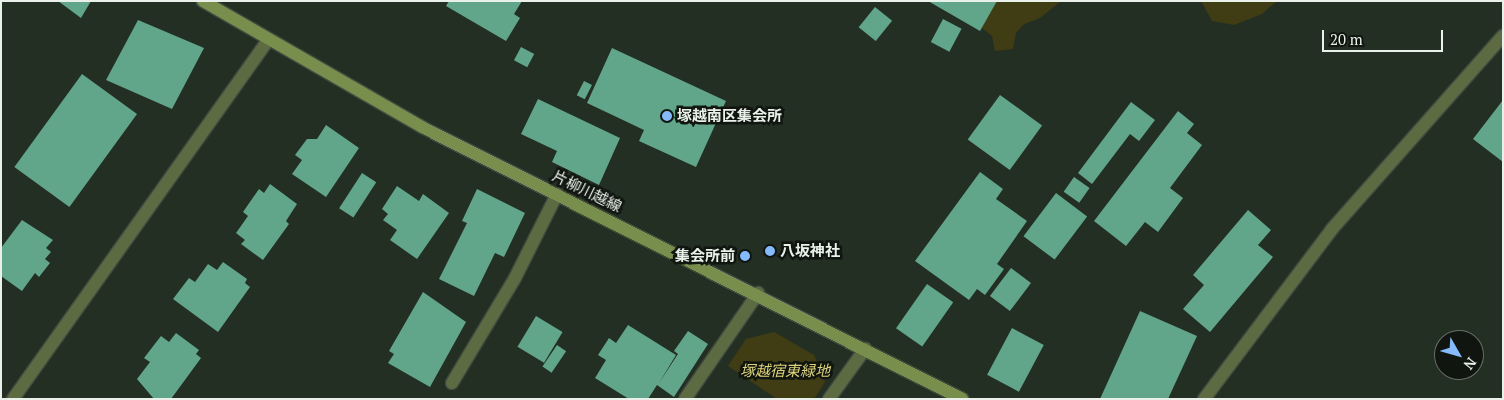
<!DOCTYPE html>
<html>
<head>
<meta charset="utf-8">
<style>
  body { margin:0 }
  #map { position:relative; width:1504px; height:400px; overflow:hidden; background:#242f24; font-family:"PT Serif","Noto Sans JP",serif }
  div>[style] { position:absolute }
  .green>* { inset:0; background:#403c13 }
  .building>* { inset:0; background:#61a58b; transform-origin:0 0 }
  .roads { filter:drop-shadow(1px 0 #404a40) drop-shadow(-1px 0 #404a40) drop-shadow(0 1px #404a40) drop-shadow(0 -1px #404a40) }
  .lane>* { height:12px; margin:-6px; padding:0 6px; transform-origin:6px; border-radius:6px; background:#5c6b42 }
  .street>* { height:12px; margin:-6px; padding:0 6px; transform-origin:6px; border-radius:6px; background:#5c6b42 }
  .secondary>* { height:12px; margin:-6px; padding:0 6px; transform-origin:6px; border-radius:6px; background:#778e4c }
  .dots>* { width:14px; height:14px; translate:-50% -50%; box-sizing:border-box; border:2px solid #101510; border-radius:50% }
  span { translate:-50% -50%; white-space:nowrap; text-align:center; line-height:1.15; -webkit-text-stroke:5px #101510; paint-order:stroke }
  .poi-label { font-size:15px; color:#eaf1ea; font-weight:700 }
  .left { translate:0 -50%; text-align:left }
  .right { translate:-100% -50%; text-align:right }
  .street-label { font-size:15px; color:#eaf1ea }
  .park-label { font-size:15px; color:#dcd37b; font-style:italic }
  .frame { position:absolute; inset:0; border:2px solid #eaf1ea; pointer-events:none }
  .north { position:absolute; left:1434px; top:330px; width:50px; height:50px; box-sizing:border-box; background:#101510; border:1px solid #676d67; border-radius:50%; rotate:128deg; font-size:14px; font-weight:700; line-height:20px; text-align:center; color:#eaf1ea }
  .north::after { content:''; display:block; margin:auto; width:18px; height:22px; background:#85bbfb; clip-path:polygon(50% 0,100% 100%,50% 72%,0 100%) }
  .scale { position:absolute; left:1322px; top:30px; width:121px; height:22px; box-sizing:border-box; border:2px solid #eaf1ea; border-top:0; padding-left:6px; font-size:15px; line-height:18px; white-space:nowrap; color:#eaf1ea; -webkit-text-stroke:4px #101510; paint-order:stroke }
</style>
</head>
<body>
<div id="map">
  <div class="green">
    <i style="clip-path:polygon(998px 1px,1061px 1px,1040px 18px,1024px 24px,1016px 33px,1013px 49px,995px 51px,992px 36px,978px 25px,989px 7px)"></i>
    <i style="clip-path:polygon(1201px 1px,1277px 1px,1262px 14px,1234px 25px,1212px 21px)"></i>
    <i style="clip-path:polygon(774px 332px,814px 355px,825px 382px,814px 399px,777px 399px,728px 366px,746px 339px)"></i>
  </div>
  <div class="building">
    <i style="clip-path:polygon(58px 1px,91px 1px,81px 18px)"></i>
    <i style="clip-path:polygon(449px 1px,522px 1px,514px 14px,520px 18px,506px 41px,446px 6px)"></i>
    <i style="clip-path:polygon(928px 1px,997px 1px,980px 31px)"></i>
    <i style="left:875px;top:7px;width:22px;height:26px;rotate:39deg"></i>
    <i style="left:943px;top:19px;width:21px;height:26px;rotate:28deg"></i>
    <i style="clip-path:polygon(138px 20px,204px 48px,172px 109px,106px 80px)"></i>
    <i style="left:521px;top:47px;width:15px;height:15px;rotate:28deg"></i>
    <i style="clip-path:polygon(612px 48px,726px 101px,696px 167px,639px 141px,644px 130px,587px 103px)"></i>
    <i style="left:82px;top:74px;width:68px;height:115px;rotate:36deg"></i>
    <i style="left:584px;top:81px;width:9px;height:16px;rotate:27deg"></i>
    <i style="left:1000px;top:95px;width:52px;height:55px;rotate:36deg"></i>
    <i style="clip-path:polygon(538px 99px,620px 138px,599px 185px,552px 162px,557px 151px,521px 134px)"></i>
    <i style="clip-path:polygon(1503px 100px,1503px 162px,1473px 139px)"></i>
    <i style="clip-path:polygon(1131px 102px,1155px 120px,1139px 141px,1130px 134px,1092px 184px,1078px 173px)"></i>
    <i style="clip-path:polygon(1178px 111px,1194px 124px,1187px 133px,1202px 145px,1170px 188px,1183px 198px,1158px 232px,1145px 222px,1126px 246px,1094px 221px)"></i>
    <i style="clip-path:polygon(326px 125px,359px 148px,326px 197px,292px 174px,302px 160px,295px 155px,307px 139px,317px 139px)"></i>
    <i style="clip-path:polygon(980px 172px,1003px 189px,996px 199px,1027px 221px,997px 264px,1004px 269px,985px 295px,977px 289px,969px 300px,915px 261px)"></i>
    <i style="left:362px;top:173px;width:17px;height:42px;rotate:33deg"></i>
    <i style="left:1074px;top:177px;width:19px;height:18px;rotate:35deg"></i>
    <i style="clip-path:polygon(270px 184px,297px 204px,286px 221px,289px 224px,263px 260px,241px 244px,245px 240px,236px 233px,248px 216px,243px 212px,259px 189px,264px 193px)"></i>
    <i style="clip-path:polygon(397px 186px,419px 201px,423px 194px,449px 213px,417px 259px,390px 240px,397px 230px,383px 220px,388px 214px,382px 209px)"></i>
    <i style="clip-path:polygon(477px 189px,525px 213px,504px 257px,495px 253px,474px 296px,439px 279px,467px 223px,462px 221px)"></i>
    <i style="left:1056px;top:193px;width:39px;height:54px;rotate:37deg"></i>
    <i style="clip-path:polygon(1248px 210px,1271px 230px,1258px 245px,1273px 257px,1210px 332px,1183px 309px,1204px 285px,1193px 275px)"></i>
    <i style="clip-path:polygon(22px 220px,53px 240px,46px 248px,51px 252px,45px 259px,50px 263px,39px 277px,35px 273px,22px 291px,1px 276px,1px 248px)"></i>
    <i style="clip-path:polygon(223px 262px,247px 279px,245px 283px,250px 287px,218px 332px,173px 299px,189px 278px,195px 282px,208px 264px,217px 270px)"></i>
    <i style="left:1011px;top:268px;width:25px;height:35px;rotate:37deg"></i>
    <i style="left:927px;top:284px;width:32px;height:54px;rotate:35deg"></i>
    <i style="clip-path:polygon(423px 292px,466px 322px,430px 387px,388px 363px,394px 354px,389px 351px)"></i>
    <i style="clip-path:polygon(1140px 311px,1197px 336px,1168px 399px,1100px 399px)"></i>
    <i style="left:536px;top:316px;width:31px;height:36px;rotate:31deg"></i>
    <i style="clip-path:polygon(628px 325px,676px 355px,659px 383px,678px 354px,674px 351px,688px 331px,708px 344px,674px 397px,657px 385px,648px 399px,629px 399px,595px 378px,606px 360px,598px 355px,609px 338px,616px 343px)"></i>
    <i style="left:1012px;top:328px;width:36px;height:53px;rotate:28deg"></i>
    <i style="clip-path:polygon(176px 333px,199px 350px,196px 354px,201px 358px,171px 399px,154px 399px,137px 379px,150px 362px,144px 358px,161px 336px,169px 342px)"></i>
    <i style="left:557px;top:345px;width:11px;height:26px;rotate:34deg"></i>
  </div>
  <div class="roads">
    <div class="lane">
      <i style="left:13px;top:399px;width:440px;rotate:-54.6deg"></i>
    </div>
    <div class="street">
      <i style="left:452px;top:383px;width:122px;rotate:-59deg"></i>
      <i style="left:515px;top:278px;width:94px;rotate:-63.4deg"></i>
      <i style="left:685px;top:399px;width:129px;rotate:-55.4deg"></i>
      <i style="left:829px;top:399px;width:62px;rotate:-54.2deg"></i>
      <i style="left:1204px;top:399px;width:213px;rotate:-53deg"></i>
      <i style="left:1332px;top:229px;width:258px;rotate:-48.5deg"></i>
    </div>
    <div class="secondary">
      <i style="left:203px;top:1px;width:253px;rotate:29.9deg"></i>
      <i style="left:422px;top:127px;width:605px;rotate:26.73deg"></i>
    </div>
  </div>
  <div class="dots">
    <i style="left:667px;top:116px;background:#85bbfb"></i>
    <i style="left:770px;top:251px;background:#85bbfb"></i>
    <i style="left:745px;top:256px;background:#85bbfb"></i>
  </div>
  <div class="poi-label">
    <span class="left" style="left:677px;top:116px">塚越南区集会所</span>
    <span class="left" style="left:780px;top:251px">八坂神社</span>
    <span class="right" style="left:735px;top:256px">集会所前</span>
  </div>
  <div class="street-label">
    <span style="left:587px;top:191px;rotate:26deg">片柳川越線</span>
  </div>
  <div class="park-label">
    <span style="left:785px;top:371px">塚越宿東緑地</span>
  </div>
  <div class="frame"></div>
  <div class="north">N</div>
  <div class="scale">20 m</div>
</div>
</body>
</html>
